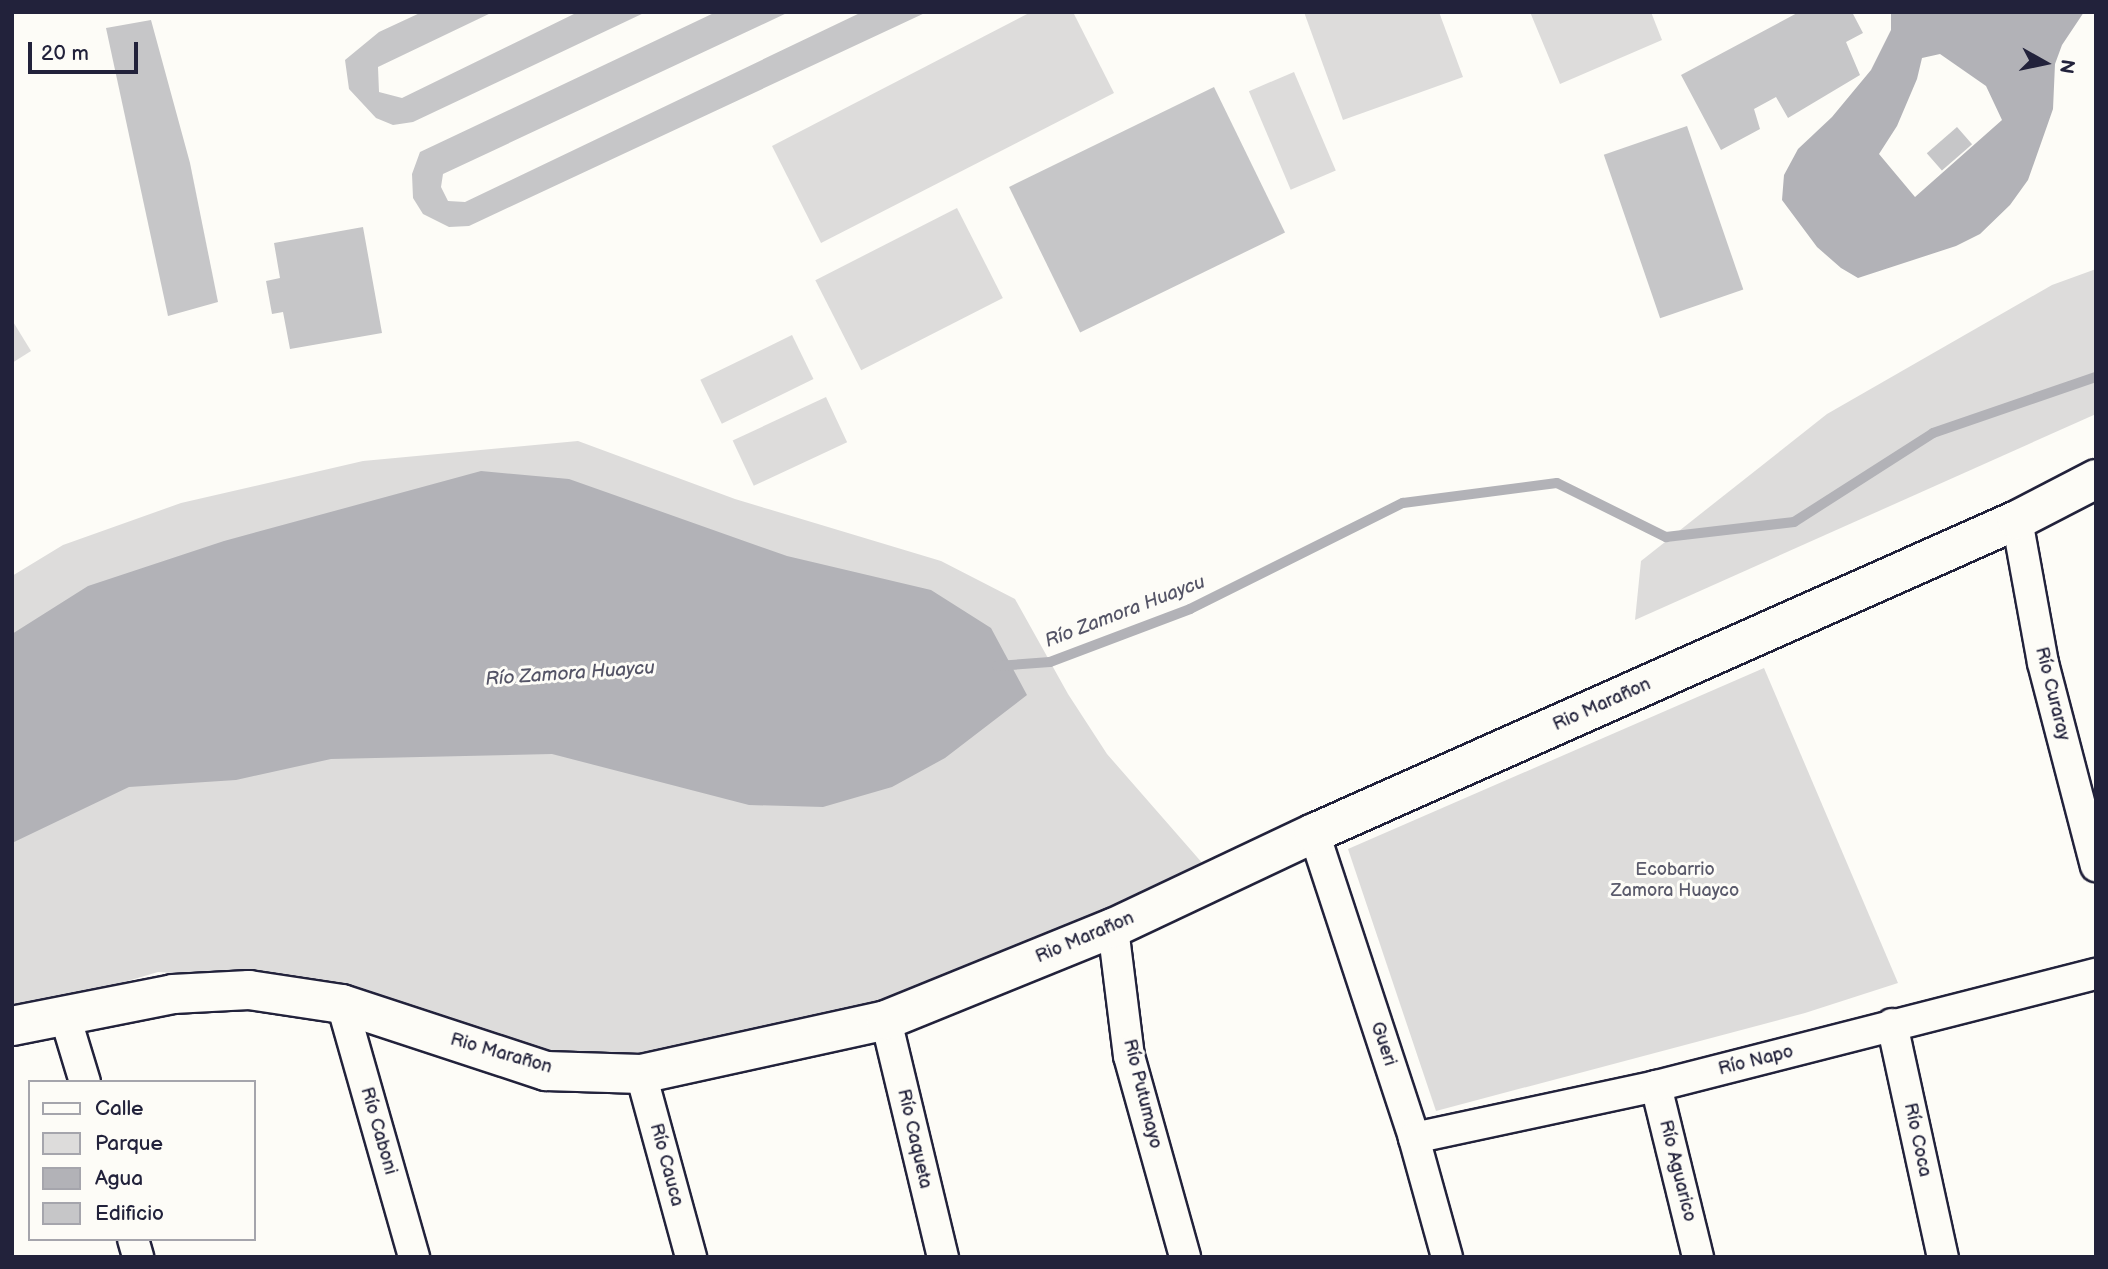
<!DOCTYPE html>
<html>
<head>
<meta charset="utf-8">
<style>
  body { margin:0 }
  #map { position:relative; width:2108px; height:1269px; overflow:hidden; background:#fdfcf7; font-family:"Balsamiq Sans",sans-serif }
  div>[style] { position:absolute }
  .green>* { inset:0; background:#dddcdb; transform-origin:0 0 }
  .water>* { inset:0; background:#b2b2b7 }
  .stream>* { height:10px; margin:-5px; padding:0 5px; transform-origin:5px; border-radius:5px; background:#b2b2b7 }
  .building>* { inset:0; background:#c6c6c8; transform-origin:0 0 }
  .roads { filter:drop-shadow(2px 0 #22223b) drop-shadow(-2px 0 #22223b) drop-shadow(0 2px #22223b) drop-shadow(0 -2px #22223b) }
  .street>* { height:30px; margin:-15px; padding:0 15px; transform-origin:15px; border-radius:15px; background:#fdfcf7 }
  .secondary>* { height:38px; margin:-19px; padding:0 19px; transform-origin:19px; border-radius:19px; background:#fdfcf7 }
  span { translate:-50% -50%; white-space:nowrap; text-align:center; line-height:1.15; -webkit-text-stroke:6px #fdfcf7; paint-order:stroke }
  .street-label { font-size:18px; color:#22223b }
  .park-label { font-size:18px; color:#5a5a6b }
  .water-label { font-size:19px; color:#545466; font-style:italic }
  .frame { position:absolute; inset:0; border:14px solid #22223b; pointer-events:none }
  .legend { position:absolute; left:28px; top:1080px; width:228px; height:161px; box-sizing:border-box; background:#fdfcf7; border:2px solid #a5a5ac; margin:0; padding:9px 12px; list-style:none; font-size:21px; color:#22223b }
  .legend li { display:flex; align-items:center; gap:14px; height:35px }
  .legend b { width:35px; border:2px solid #a5a5ac }
  .north { position:absolute; left:2010px; top:28px; width:70px; height:70px; -webkit-text-stroke:5px #fdfcf7; paint-order:stroke; rotate:99deg; font-size:19px; font-weight:700; line-height:28px; text-align:center; color:#22223b }
  .north::after { content:''; display:block; margin:auto; width:24px; height:32px; background:#22223b; clip-path:polygon(50% 0,100% 100%,50% 72%,0 100%) }
  .scale { position:absolute; left:28px; top:42px; width:110px; height:32px; box-sizing:border-box; border:4px solid #22223b; border-top:0; padding-left:9px; font-size:21px; line-height:24px; white-space:nowrap; color:#22223b; -webkit-text-stroke:5px #fdfcf7; paint-order:stroke }
</style>
</head>
<body>
<div id="map">
  <div class="green">
    <i style="clip-path:polygon(1031px 12px,1073px 12px,1114px 93px,821px 243px,772px 146px)"></i>
    <i style="clip-path:polygon(1304px 12px,1439px 12px,1463px 77px,1343px 120px)"></i>
    <i style="clip-path:polygon(1530px 12px,1651px 12px,1662px 40px,1560px 84px)"></i>
    <i style="left:1294px;top:72px;width:107px;height:49px;rotate:67deg"></i>
    <i style="left:957px;top:208px;width:101px;height:159px;rotate:63deg"></i>
    <i style="clip-path:polygon(2096px 269px,2096px 414px,1635px 620px,1641px 561px,1827px 414px,2052px 285px)"></i>
    <i style="clip-path:polygon(12px 320px,31px 351px,12px 363px)"></i>
    <i style="left:792px;top:335px;width:49px;height:102px;rotate:64deg"></i>
    <i style="left:826px;top:397px;width:50px;height:103px;rotate:65deg"></i>
    <i style="clip-path:polygon(578px 441px,735px 499px,941px 561px,1015px 599px,1068px 694px,1107px 754px,1204px 865px,880px 1013px,692px 1067px,548px 1057px,337px 985px,158px 972px,12px 1015px,12px 576px,63px 545px,181px 503px,363px 461px)"></i>
    <i style="clip-path:polygon(1764px 668px,1898px 983px,1805px 1013px,1436px 1111px,1348px 849px)"></i>
  </div>
  <div class="water">
    <i style="clip-path:polygon(evenodd,1891px 12px,2084px 12px,2062px 45px,2055px 64px,2053px 109px,2046px 129px,2028px 180px,2010px 205px,1980px 234px,1956px 246px,1858px 278px,1841px 268px,1817px 247px,1782px 200px,1784px 175px,1798px 149px,1832px 117px,1871px 70px,1891px 30px,1891px 12px,1940px 54px,1986px 86px,2002px 120px,1915px 197px,1879px 154px,1897px 126px,1917px 79px,1922px 58px,1940px 54px)"></i>
    <i style="clip-path:polygon(481px 471px,569px 479px,787px 556px,931px 590px,991px 628px,1027px 695px,945px 758px,892px 787px,823px 807px,749px 805px,552px 754px,331px 759px,236px 780px,129px 787px,12px 843px,12px 634px,88px 586px,224px 541px)"></i>
  </div>
  <div class="stream">
    <i style="left:997px;top:666px;width:53px;rotate:-4.3deg"></i>
    <i style="left:1050px;top:662px;width:150px;rotate:-20.7deg"></i>
    <i style="left:1190px;top:609px;width:238px;rotate:-26.5deg"></i>
    <i style="left:1403px;top:503px;width:155px;rotate:-7.4deg"></i>
    <i style="left:1557px;top:483px;width:122px;rotate:26.4deg"></i>
    <i style="left:1666px;top:537px;width:129px;rotate:-6.7deg"></i>
    <i style="left:1794px;top:522px;width:165px;rotate:-32.6deg"></i>
    <i style="left:1933px;top:433px;width:172px;rotate:-19deg"></i>
  </div>
  <div class="building">
    <i style="clip-path:polygon(422px 12px,493px 12px,378px 67px,379px 92px,402px 98px,578px 12px,646px 12px,413px 122px,393px 125px,376px 118px,349px 89px,345px 60px,379px 32px)"></i>
    <i style="clip-path:polygon(716px 12px,789px 12px,443px 174px,441px 187px,448px 201px,465px 202px,862px 12px,927px 12px,469px 226px,449px 227px,423px 214px,413px 198px,412px 174px,420px 152px)"></i>
    <i style="clip-path:polygon(1799px 12px,1852px 12px,1863px 33px,1846px 42px,1860px 75px,1788px 118px,1776px 97px,1754px 109px,1760px 129px,1721px 150px,1681px 75px)"></i>
    <i style="clip-path:polygon(151px 20px,190px 163px,218px 302px,168px 316px,106px 28px)"></i>
    <i style="left:1214px;top:87px;width:162px;height:228px;rotate:64deg"></i>
    <i style="left:1687px;top:126px;width:173px;height:88px;rotate:71deg"></i>
    <i style="left:1957px;top:127px;width:23px;height:40px;rotate:49deg"></i>
    <i style="clip-path:polygon(363px 227px,382px 333px,290px 349px,283px 312px,272px 314px,266px 281px,280px 278px,274px 243px)"></i>
  </div>
  <div class="roads">
    <div class="street">
      <i style="left:2017px;top:520px;width:145px;rotate:79.7deg"></i>
      <i style="left:2043px;top:663px;width:210px;rotate:75.4deg"></i>
      <i style="left:1314px;top:833px;width:321px;rotate:71.8deg"></i>
      <i style="left:1414px;top:1138px;width:123px;rotate:74.5deg"></i>
      <i style="left:1113px;top:928px;width:129px;rotate:82.9deg"></i>
      <i style="left:1129px;top:1056px;width:209px;rotate:74.4deg"></i>
      <i style="left:342px;top:1004px;width:263px;rotate:74.1deg"></i>
      <i style="left:64px;top:1013px;width:72px;rotate:73.1deg"></i>
      <i style="left:886px;top:1020px;width:244px;rotate:76.5deg"></i>
      <i style="left:1892px;top:1024px;width:239px;rotate:77.7deg"></i>
      <i style="left:641px;top:1074px;width:190px;rotate:74.7deg"></i>
      <i style="left:1656px;top:1086px;width:176px;rotate:76.2deg"></i>
      <i style="left:1414px;top:1138px;width:248px;rotate:-12.1deg"></i>
      <i style="left:1656px;top:1086px;width:454px;rotate:-14.3deg"></i>
      <i style="left:133px;top:1239px;width:19px;rotate:74deg"></i>
    </div>
    <div class="secondary">
      <i style="left:12px;top:1026px;width:164px;rotate:-11.2deg"></i>
      <i style="left:173px;top:994px;width:76px;rotate:-3deg"></i>
      <i style="left:249px;top:990px;width:94px;rotate:8.6deg"></i>
      <i style="left:342px;top:1004px;width:215px;rotate:18.2deg"></i>
      <i style="left:546px;top:1071px;width:95px;rotate:1.8deg"></i>
      <i style="left:641px;top:1074px;width:251px;rotate:-12.4deg"></i>
      <i style="left:886px;top:1020px;width:245px;rotate:-22.1deg"></i>
      <i style="left:1113px;top:928px;width:222px;rotate:-25.3deg"></i>
      <i style="left:1314px;top:833px;width:770px;rotate:-24deg"></i>
      <i style="left:2017px;top:520px;width:89px;rotate:-27.4deg"></i>
    </div>
  </div>
  <div class="street-label">
    <span style="left:2052px;top:694px;rotate:76deg">Río Curaray</span>
    <span style="left:1602px;top:705px;rotate:-24deg">Rio Marañon</span>
    <span style="left:1085px;top:938px;rotate:-23deg">Rio Marañon</span>
    <span style="left:1383px;top:1044px;rotate:72deg">Gueri</span>
    <span style="left:501px;top:1054px;rotate:16deg">Rio Marañon</span>
    <span style="left:1756px;top:1061px;rotate:-14deg">Río Napo</span>
    <span style="left:1142px;top:1094px;rotate:76deg">Río Putumayo</span>
    <span style="left:378px;top:1131px;rotate:74deg">Río Caboni</span>
    <span style="left:914px;top:1139px;rotate:77deg">Río Caqueta</span>
    <span style="left:1917px;top:1140px;rotate:78deg">Río Coca</span>
    <span style="left:666px;top:1165px;rotate:75deg">Río Cauca</span>
    <span style="left:1677px;top:1171px;rotate:76deg">Río Aguarico</span>
  </div>
  <div class="park-label">
    <span style="left:1675px;top:881px">Ecobarrio<br>Zamora Huayco</span>
  </div>
  <div class="water-label">
    <span style="left:1125px;top:612px;rotate:-21deg">Río Zamora Huaycu</span>
    <span style="left:570px;top:674px;rotate:-4deg">Río Zamora Huaycu</span>
  </div>
  <div class="frame"></div>
  <ul class="legend">
  <li><b style="height:9px;background:#fdfcf7"></b>Calle</li>
  <li><b style="height:19px;background:#dddcdb"></b>Parque</li>
  <li><b style="height:19px;background:#b2b2b7"></b>Agua</li>
  <li><b style="height:19px;background:#c6c6c8"></b>Edificio</li>
  </ul>
  <div class="north">N</div>
  <div class="scale">20 m</div>
</div>
</body>
</html>
